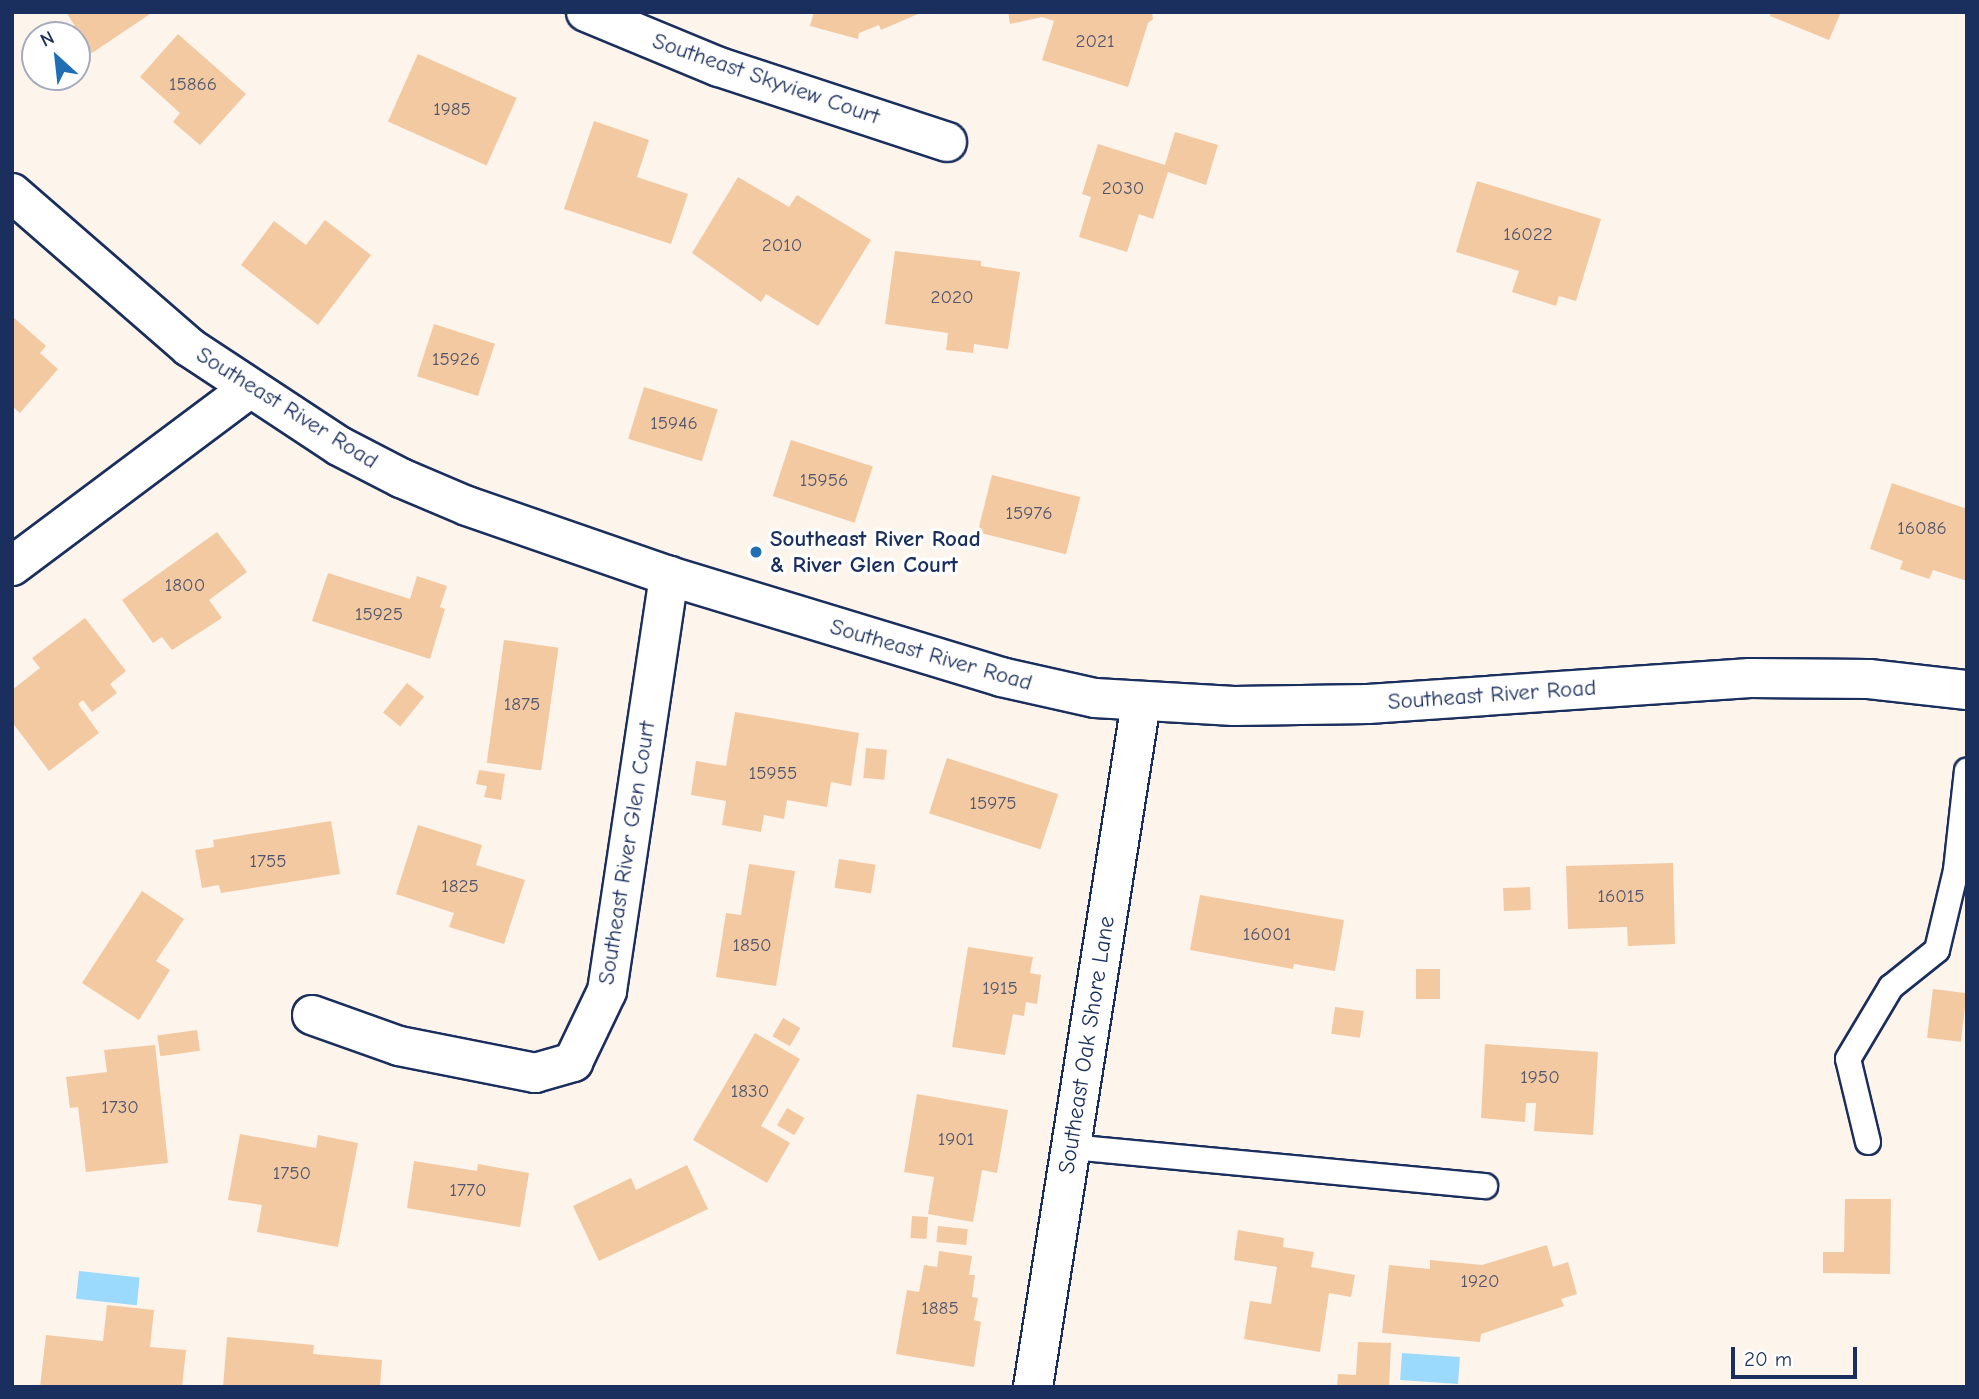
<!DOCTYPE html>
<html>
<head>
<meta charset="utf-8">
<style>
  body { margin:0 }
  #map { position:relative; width:1979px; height:1399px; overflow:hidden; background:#fdf4ec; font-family:"Comic Neue",sans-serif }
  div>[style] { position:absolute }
  .water>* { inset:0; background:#9bdafd; transform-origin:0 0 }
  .building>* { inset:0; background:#f3c9a2; transform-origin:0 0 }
  .roads { filter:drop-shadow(2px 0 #1b2f5e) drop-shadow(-2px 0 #1b2f5e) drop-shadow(0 2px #1b2f5e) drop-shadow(0 -2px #1b2f5e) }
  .service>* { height:24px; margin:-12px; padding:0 12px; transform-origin:12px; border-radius:12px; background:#fff }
  .minor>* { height:38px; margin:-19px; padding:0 19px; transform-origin:19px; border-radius:19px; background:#fff }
  .tertiary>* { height:38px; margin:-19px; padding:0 19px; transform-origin:19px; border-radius:19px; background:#fff }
  .dots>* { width:19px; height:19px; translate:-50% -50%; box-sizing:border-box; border:4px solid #fff; border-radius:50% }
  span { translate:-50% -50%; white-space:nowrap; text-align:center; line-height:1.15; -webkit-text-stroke:7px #fff; paint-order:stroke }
  .number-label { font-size:19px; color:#51566f }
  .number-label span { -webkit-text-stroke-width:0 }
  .street-label { font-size:23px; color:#1b2f5e }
  .poi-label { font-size:23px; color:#1b2f5e; font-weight:700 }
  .left { translate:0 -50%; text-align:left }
  .frame { position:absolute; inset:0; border:14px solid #1b2f5e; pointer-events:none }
  .north { position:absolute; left:21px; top:21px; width:70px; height:70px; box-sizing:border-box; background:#fff; border:2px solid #a4acbf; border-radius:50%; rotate:333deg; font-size:19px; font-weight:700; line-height:28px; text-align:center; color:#1b2f5e }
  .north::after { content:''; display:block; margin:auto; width:24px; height:32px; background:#1f6fb2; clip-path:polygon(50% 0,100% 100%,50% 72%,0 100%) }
  .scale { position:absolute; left:1731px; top:1347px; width:126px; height:32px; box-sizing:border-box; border:4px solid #1b2f5e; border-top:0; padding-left:9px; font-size:21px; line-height:24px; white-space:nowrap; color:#1b2f5e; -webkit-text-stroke:5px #fff; paint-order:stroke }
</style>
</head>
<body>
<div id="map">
  <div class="water">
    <i style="left:79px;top:1271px;width:61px;height:28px;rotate:6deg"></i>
    <i style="left:1402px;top:1353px;width:58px;height:27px;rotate:4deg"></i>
  </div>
  <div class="building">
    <i style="clip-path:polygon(66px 12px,153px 12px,92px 53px)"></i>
    <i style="clip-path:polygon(814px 12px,917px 12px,918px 14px,881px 30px,879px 25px,859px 33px,858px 39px,810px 26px)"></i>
    <i style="clip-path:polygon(1008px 12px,1152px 12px,1153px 19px,1148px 23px,1128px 87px,1042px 60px,1054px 21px,1042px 17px,1010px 24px)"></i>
    <i style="clip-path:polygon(1771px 12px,1841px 12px,1829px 40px,1770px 16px)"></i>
    <i style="clip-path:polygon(178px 34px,246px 94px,200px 145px,173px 122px,180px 113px,140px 77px)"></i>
    <i style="left:418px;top:54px;width:108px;height:74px;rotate:24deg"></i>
    <i style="clip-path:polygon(594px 121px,649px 140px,637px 177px,688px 194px,671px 244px,564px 209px)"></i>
    <i style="clip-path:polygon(1175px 132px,1218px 145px,1206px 185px,1168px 172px,1153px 219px,1139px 214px,1127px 252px,1079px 237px,1091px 197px,1082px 194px,1098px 144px,1165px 165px)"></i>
    <i style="clip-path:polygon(738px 177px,789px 207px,797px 195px,871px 240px,818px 326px,766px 294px,761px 302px,692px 253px)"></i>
    <i style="clip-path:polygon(1477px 181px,1601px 219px,1576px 301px,1559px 296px,1556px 306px,1512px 292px,1519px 271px,1456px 252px)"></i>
    <i style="clip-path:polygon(325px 220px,371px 255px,318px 325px,241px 265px,274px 221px,306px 245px)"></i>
    <i style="clip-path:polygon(895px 251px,981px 261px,981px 266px,1020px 272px,1008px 349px,974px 344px,973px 353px,946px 350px,948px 333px,885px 324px)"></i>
    <i style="clip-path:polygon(12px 316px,46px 346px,40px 353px,58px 369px,20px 413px,12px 406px)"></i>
    <i style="left:434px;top:324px;width:64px;height:55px;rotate:18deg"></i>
    <i style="left:644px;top:387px;width:77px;height:54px;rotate:17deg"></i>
    <i style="left:791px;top:440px;width:86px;height:59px;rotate:18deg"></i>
    <i style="left:992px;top:475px;width:91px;height:59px;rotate:14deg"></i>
    <i style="clip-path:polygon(1892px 483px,1967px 509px,1967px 581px,1933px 570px,1929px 579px,1900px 569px,1903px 561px,1870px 549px)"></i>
    <i style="clip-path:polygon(217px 532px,247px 572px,209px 600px,222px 618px,172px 650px,162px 637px,153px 643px,122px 600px)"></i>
    <i style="clip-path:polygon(328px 573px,410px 599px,417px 576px,447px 586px,440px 607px,445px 609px,430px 659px,312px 621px)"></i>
    <i style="clip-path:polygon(85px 618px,126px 671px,110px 684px,117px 693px,92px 712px,83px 700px,78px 704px,99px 733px,49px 771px,12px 722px,12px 690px,40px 668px,32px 658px)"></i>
    <i style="left:504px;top:640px;width:55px;height:124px;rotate:8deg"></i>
    <i style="left:407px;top:683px;width:22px;height:38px;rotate:39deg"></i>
    <i style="clip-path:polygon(735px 712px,859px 733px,851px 786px,831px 782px,827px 807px,787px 800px,784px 819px,764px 815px,761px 832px,722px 825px,726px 801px,691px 795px,696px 761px,726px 766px)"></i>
    <i style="left:866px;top:748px;width:21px;height:30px;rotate:5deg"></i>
    <i style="left:947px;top:758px;width:117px;height:58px;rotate:18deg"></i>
    <i style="clip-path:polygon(479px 770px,505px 774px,501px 800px,484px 797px,487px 786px,476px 784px)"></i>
    <i style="clip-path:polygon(331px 821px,340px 874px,221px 893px,219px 885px,202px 888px,195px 850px,214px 847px,213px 840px)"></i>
    <i style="clip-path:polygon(418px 825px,482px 845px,476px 865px,525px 880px,504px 944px,449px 927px,454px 913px,396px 894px)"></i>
    <i style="left:839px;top:859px;width:37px;height:29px;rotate:9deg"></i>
    <i style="clip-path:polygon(1673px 863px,1675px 944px,1628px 946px,1627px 927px,1568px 929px,1566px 866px)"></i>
    <i style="clip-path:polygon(749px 864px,795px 871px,776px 986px,716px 977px,726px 913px,741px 915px)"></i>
    <i style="left:1530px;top:887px;width:23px;height:27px;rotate:88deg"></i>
    <i style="clip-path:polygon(142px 891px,184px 919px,156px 961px,170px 970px,139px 1020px,82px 983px)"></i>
    <i style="clip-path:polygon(1200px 895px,1344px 920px,1335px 971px,1294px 964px,1293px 969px,1190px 950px)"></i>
    <i style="clip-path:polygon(968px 947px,1033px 957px,1030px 973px,1041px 975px,1037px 1004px,1026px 1002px,1024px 1016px,1013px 1014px,1005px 1055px,952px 1047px)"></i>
    <i style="left:1416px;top:969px;width:24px;height:30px"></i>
    <i style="left:1933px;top:989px;width:34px;height:49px;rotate:7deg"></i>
    <i style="left:1335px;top:1007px;width:29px;height:27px;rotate:8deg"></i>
    <i style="left:783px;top:1018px;width:20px;height:21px;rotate:30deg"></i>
    <i style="left:197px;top:1030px;width:21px;height:40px;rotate:82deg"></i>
    <i style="clip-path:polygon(755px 1033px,800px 1059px,761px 1126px,790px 1143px,767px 1183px,693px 1140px)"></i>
    <i style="clip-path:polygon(1485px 1044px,1598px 1052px,1593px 1135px,1534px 1131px,1536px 1103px,1526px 1103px,1525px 1122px,1481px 1118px)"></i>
    <i style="clip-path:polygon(155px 1045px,168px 1163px,86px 1172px,78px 1107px,70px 1108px,66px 1077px,107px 1072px,104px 1050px)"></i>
    <i style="clip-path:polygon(917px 1094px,1008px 1110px,997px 1173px,982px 1170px,973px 1222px,928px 1214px,934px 1177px,904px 1172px)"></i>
    <i style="left:787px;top:1108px;width:20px;height:20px;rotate:30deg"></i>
    <i style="clip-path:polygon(240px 1134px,316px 1148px,318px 1135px,358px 1143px,338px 1247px,257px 1232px,262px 1205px,228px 1200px)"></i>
    <i style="clip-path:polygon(414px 1161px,477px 1171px,478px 1164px,529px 1173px,520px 1227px,407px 1208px)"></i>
    <i style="clip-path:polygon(687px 1165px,708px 1209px,599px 1261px,573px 1206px,631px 1178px,636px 1190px)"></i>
    <i style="clip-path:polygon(1845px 1199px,1891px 1199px,1890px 1274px,1823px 1273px,1823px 1252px,1844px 1252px)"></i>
    <i style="left:912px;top:1216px;width:16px;height:22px;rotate:4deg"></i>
    <i style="left:938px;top:1226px;width:30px;height:16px;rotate:6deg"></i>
    <i style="clip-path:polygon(1238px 1230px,1284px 1238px,1283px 1247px,1314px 1252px,1311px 1267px,1355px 1275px,1351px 1297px,1329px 1293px,1320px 1352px,1244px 1339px,1250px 1301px,1271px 1304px,1277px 1267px,1234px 1260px)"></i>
    <i style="clip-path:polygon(1547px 1245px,1553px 1267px,1568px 1262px,1577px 1294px,1561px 1299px,1564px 1306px,1481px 1334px,1480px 1342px,1382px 1333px,1389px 1265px,1430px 1269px,1430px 1260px,1482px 1265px)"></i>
    <i style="clip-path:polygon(939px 1251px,972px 1256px,969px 1275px,975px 1275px,972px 1297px,978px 1298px,974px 1320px,981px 1322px,974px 1367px,896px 1354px,907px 1290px,919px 1292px,924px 1265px,937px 1267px)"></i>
    <i style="clip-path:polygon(107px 1305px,154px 1310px,150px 1347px,186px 1350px,182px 1387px,40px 1387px,46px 1335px,103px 1341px)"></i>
    <i style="clip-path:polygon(227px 1337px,314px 1345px,313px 1354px,382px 1360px,380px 1387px,223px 1387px)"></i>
    <i style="clip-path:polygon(1358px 1342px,1391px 1343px,1389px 1387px,1337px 1387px,1338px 1374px,1356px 1375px)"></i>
  </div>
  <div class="roads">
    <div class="service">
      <i style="left:1868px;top:1142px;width:85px;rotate:-103.5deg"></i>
      <i style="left:1848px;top:1059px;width:84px;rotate:-59.2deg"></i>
      <i style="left:1891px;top:987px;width:59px;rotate:-38.8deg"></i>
      <i style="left:1937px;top:950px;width:82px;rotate:-76.6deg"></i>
      <i style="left:1956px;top:870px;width:100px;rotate:-83.7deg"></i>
      <i style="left:1071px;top:1147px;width:416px;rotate:5.4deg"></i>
    </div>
    <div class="minor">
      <i style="left:586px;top:12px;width:144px;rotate:22.5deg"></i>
      <i style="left:719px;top:67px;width:240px;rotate:18.2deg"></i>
      <i style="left:12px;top:566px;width:296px;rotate:-36.8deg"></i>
      <i style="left:312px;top:1015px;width:92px;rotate:19.6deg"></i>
      <i style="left:399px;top:1046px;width:139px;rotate:11.2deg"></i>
      <i style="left:535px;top:1073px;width:40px;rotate:-16deg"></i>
      <i style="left:573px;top:1062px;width:79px;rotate:-64.4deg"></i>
      <i style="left:607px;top:991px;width:420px;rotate:-81.5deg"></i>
      <i style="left:1033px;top:1387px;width:692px;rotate:-81.03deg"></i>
    </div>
    <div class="tertiary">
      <i style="left:12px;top:193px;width:235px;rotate:41deg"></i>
      <i style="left:189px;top:347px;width:180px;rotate:33.4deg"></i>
      <i style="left:339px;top:446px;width:70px;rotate:27.3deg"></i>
      <i style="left:401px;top:478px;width:72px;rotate:23deg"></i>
      <i style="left:467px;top:506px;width:214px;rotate:19.1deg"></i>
      <i style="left:669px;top:576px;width:347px;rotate:16.9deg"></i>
      <i style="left:1001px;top:677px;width:96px;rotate:12.6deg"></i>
      <i style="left:1095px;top:698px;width:139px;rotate:3.3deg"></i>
      <i style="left:1234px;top:706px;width:134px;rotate:-0.9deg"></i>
      <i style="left:1368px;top:704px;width:383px;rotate:-3.9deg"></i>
      <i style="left:1750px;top:678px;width:119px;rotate:0.5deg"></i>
      <i style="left:1869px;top:679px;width:99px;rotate:6.4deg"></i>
    </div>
  </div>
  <div class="dots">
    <i style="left:756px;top:552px;background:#1f6fb2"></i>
  </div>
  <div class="number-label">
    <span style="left:1095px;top:42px">2021</span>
    <span style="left:193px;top:85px">15866</span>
    <span style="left:452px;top:110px">1985</span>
    <span style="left:1123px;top:189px">2030</span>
    <span style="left:1528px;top:235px">16022</span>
    <span style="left:782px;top:246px">2010</span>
    <span style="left:952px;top:298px">2020</span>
    <span style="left:456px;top:360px">15926</span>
    <span style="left:674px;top:424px">15946</span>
    <span style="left:824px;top:481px">15956</span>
    <span style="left:1029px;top:514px">15976</span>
    <span style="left:1922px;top:529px">16086</span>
    <span style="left:185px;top:586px">1800</span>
    <span style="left:379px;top:615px">15925</span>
    <span style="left:522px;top:705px">1875</span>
    <span style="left:773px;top:774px">15955</span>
    <span style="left:993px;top:804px">15975</span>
    <span style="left:268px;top:862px">1755</span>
    <span style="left:460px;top:887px">1825</span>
    <span style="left:1621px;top:897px">16015</span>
    <span style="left:1267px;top:935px">16001</span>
    <span style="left:752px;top:946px">1850</span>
    <span style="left:1000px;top:989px">1915</span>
    <span style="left:1540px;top:1078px">1950</span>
    <span style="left:750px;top:1092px">1830</span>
    <span style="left:120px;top:1108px">1730</span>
    <span style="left:956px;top:1140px">1901</span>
    <span style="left:292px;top:1174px">1750</span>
    <span style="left:468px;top:1191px">1770</span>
    <span style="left:1480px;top:1282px">1920</span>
    <span style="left:940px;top:1309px">1885</span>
  </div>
  <div class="street-label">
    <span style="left:766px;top:79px;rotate:19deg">Southeast Skyview Court</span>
    <span style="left:287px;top:408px;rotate:32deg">Southeast River Road</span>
    <span style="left:931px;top:655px;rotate:16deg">Southeast River Road</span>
    <span style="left:1492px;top:695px;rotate:-4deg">Southeast River Road</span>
    <span style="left:627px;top:853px;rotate:-81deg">Southeast River Glen Court</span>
    <span style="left:1087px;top:1045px;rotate:-81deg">Southeast Oak Shore Lane</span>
  </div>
  <div class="poi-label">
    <span class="left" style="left:770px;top:552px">Southeast River Road<br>&amp; River Glen Court</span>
  </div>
  <div class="frame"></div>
  <div class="north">N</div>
  <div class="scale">20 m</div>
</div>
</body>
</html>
